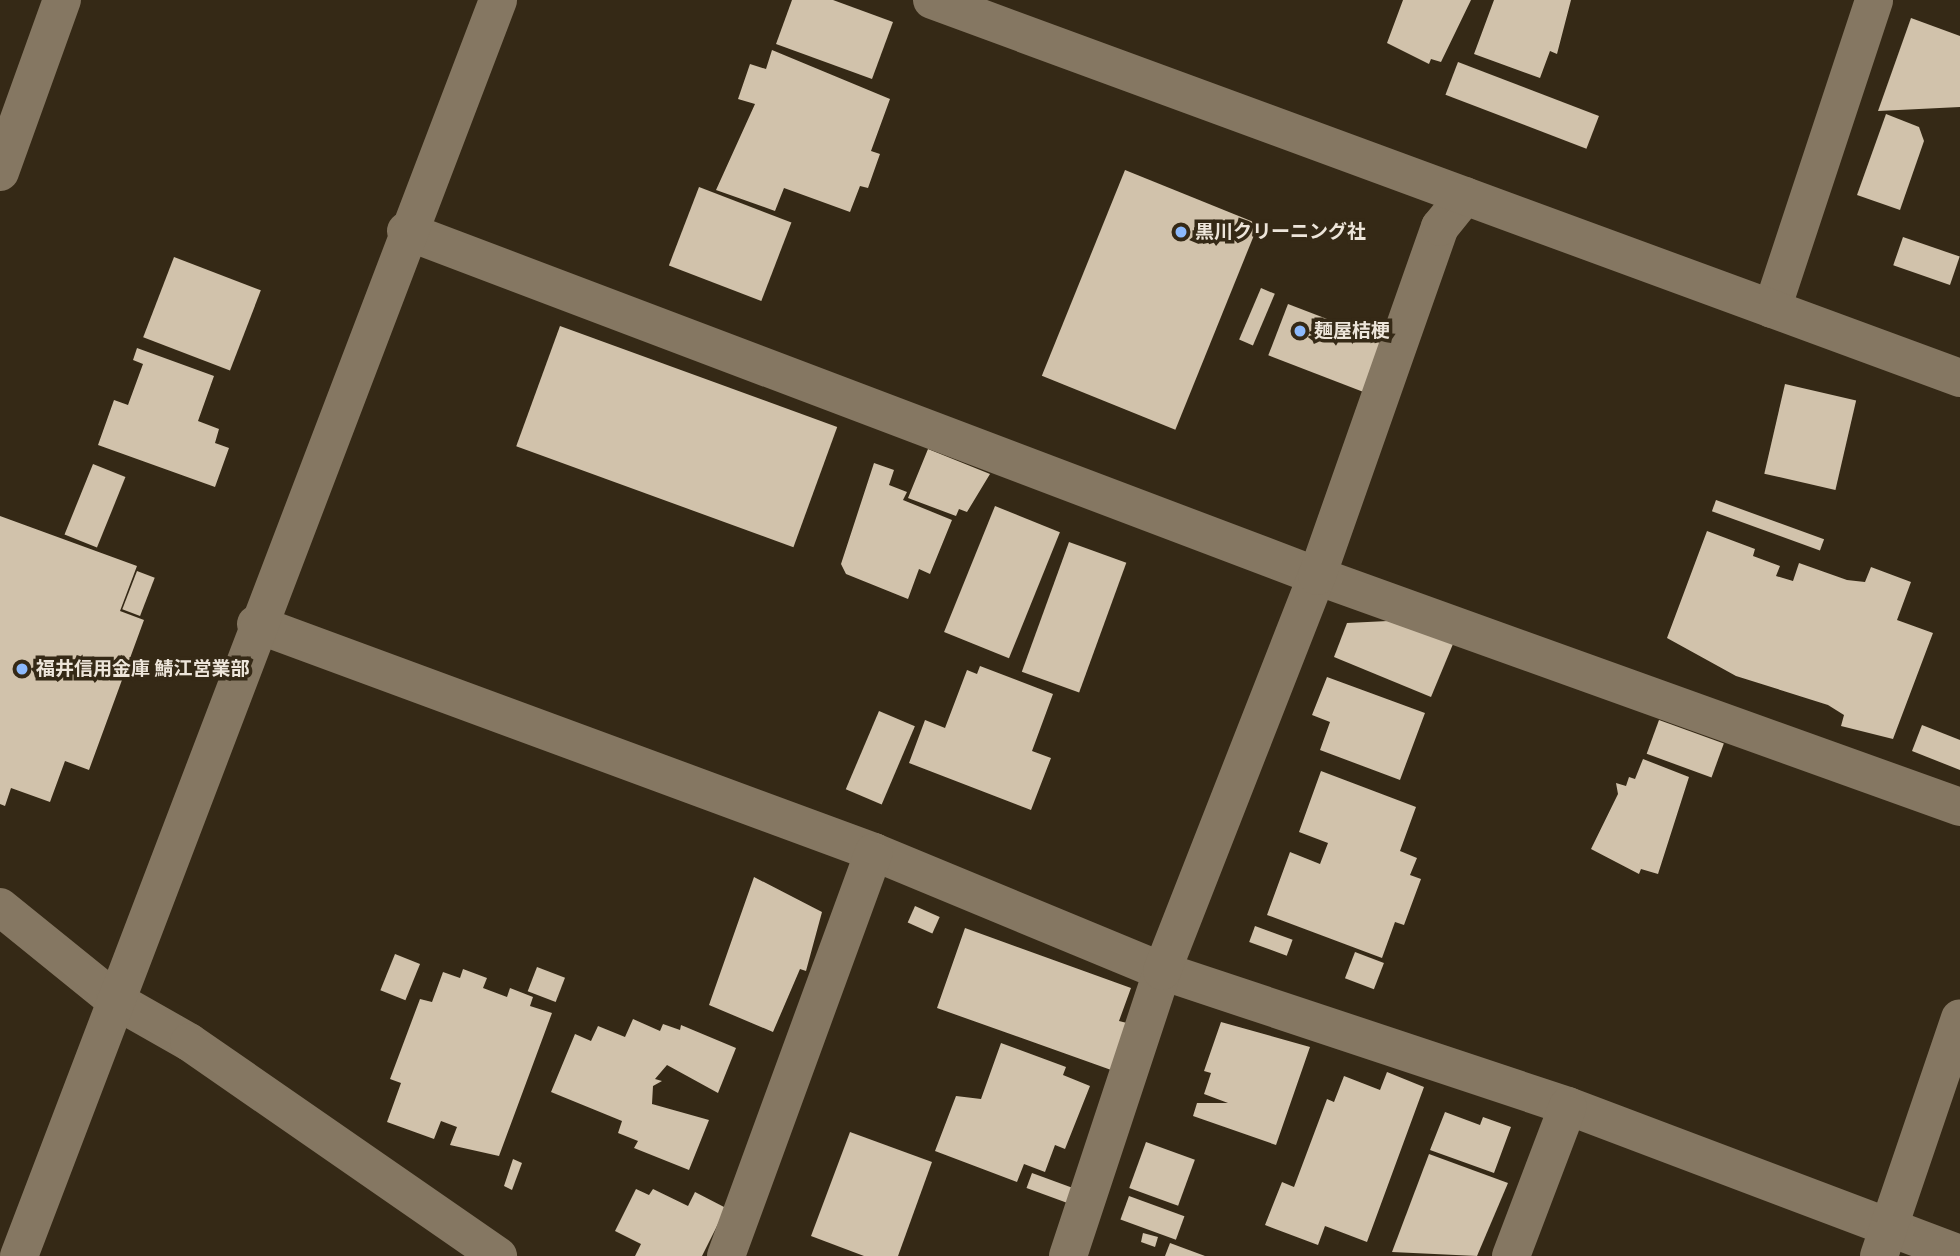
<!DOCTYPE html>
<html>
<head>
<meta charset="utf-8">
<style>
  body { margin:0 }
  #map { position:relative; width:1960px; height:1256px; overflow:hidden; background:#352916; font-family:Ubuntu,"Noto Sans JP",sans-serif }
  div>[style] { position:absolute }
  .building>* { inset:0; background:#d1c2ab; transform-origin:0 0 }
  .minor>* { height:38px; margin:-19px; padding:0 19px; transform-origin:19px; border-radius:19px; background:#857762 }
  .tertiary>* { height:38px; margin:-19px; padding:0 19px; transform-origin:19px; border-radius:19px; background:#857762 }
  .dots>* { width:19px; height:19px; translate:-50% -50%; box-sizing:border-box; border:4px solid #352916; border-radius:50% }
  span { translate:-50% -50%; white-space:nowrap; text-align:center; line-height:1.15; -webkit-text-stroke:7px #352916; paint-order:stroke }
  .poi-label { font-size:19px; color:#ede5da; font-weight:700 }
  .left { translate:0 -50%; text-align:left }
</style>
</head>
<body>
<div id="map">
  <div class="building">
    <i style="clip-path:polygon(792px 0,833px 0,893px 22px,872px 79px,776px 44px)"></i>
    <i style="clip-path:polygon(1403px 0,1471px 0,1441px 62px,1431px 59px,1429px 64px,1387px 43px)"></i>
    <i style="clip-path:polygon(1494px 0,1571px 0,1557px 54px,1550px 51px,1540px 78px,1474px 54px)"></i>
    <i style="clip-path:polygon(1911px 18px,1960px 36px,1960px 107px,1878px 111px)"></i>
    <i style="clip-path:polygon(772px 50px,890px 99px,871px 151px,880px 154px,868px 188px,860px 186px,850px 212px,784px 188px,775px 211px,716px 190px,755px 104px,738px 99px,750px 64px,766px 69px)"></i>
    <i style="left:1458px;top:62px;width:151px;height:35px;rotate:21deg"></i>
    <i style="clip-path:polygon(1886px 114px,1919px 127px,1924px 141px,1900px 210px,1857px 195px)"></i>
    <i style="left:1125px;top:170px;width:144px;height:222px;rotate:22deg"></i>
    <i style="left:699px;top:187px;width:99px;height:84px;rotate:21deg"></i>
    <i style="left:1903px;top:237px;width:60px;height:30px;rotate:19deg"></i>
    <i style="left:174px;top:257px;width:93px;height:86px;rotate:21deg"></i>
    <i style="left:1261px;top:288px;width:15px;height:56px;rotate:23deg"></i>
    <i style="left:1288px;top:304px;width:102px;height:55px;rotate:21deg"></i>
    <i style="left:560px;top:326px;width:295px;height:128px;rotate:20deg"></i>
    <i style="clip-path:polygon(137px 348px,214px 376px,198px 421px,219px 429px,215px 443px,229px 448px,215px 487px,98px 445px,114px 400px,128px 405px,143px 364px,133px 360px)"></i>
    <i style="left:1785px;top:384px;width:73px;height:92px;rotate:13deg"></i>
    <i style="clip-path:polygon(928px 449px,990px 474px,967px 512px,959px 509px,956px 516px,908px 498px)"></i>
    <i style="clip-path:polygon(874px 463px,894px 470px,889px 485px,907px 492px,903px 500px,952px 520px,930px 574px,919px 569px,908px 599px,846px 574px,841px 564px)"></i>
    <i style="left:93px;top:464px;width:35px;height:76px;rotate:22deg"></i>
    <i style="left:1716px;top:500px;width:115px;height:12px;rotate:20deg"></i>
    <i style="left:995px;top:506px;width:70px;height:136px;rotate:22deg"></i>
    <i style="clip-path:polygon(0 516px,137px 566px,120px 611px,144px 620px,89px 770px,65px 761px,50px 802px,11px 788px,5px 806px,0 804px)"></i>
    <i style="clip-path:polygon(1707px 531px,1755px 549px,1753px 556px,1780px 566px,1776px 576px,1793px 581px,1799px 563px,1847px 580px,1865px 582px,1871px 567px,1911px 582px,1897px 620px,1933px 633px,1893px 739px,1841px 726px,1844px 715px,1828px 705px,1736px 676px,1667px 638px)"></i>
    <i style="left:1069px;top:542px;width:61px;height:138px;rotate:20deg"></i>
    <i style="left:137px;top:571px;width:19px;height:41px;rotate:21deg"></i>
    <i style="clip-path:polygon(1388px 621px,1453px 644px,1431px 697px,1334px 657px,1347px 623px)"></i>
    <i style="clip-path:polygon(980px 666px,1053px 694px,1032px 751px,1051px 758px,1031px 810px,909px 763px,925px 720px,945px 728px,967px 670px,977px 674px)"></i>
    <i style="clip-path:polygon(1327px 677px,1425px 713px,1400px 780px,1320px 750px,1330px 722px,1312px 715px)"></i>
    <i style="left:879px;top:711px;width:39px;height:85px;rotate:23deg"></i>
    <i style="left:1659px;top:720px;width:69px;height:36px;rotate:20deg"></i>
    <i style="clip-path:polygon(1922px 725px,1960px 740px,1960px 770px,1912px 751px)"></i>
    <i style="clip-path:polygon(1643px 759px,1689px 777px,1658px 874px,1641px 869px,1639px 874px,1591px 849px,1618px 794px,1616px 783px,1626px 786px,1629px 777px,1635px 779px)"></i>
    <i style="clip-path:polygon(1321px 771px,1416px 807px,1400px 851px,1417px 858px,1410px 875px,1421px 879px,1404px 925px,1395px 922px,1382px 958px,1267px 915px,1290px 852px,1320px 864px,1328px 843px,1299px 832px)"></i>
    <i style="clip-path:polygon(754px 877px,822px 912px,806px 971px,800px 969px,773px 1032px,709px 1005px)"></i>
    <i style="left:915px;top:906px;width:27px;height:18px;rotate:24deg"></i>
    <i style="left:1255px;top:926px;width:40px;height:17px;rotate:20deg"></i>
    <i style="clip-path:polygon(965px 928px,1131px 988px,1119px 1021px,1131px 1024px,1114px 1071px,937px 1008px)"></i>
    <i style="left:1355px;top:952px;width:31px;height:28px;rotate:21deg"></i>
    <i style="left:395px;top:954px;width:27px;height:39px;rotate:22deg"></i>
    <i style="left:537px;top:967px;width:30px;height:26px;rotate:21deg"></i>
    <i style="clip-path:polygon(463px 969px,487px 978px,483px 988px,507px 997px,510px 988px,533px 997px,530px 1006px,552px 1013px,499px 1156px,450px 1145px,457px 1127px,441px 1121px,434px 1139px,387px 1122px,401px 1083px,390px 1079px,420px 999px,432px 1002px,443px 972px,460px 978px)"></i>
    <i style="clip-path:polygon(633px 1019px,660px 1031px,663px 1024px,680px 1030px,681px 1025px,736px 1048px,718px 1093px,667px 1065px,655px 1079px,662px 1081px,653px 1086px,652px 1104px,709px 1120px,689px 1170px,634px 1148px,638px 1141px,618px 1133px,622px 1121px,551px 1092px,575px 1034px,591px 1041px,598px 1026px,625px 1037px)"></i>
    <i style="clip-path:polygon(1221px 1022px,1310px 1047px,1276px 1145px,1193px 1116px,1197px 1103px,1228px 1103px,1204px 1094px,1211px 1073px,1204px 1071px)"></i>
    <i style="clip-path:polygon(1001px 1043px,1066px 1067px,1063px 1075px,1090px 1086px,1065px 1149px,1055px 1145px,1045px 1172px,1024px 1164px,1017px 1182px,935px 1151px,956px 1096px,981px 1099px)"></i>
    <i style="clip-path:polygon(1387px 1072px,1424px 1087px,1367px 1242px,1325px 1226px,1318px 1245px,1265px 1225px,1282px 1182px,1294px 1187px,1327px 1099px,1334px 1102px,1344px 1076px,1380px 1090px)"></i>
    <i style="clip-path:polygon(1445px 1112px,1480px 1125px,1483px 1117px,1511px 1127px,1494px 1173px,1430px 1150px)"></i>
    <i style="clip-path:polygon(850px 1132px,932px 1162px,898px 1256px,864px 1256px,811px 1236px)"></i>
    <i style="left:1146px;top:1142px;width:52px;height:49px;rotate:20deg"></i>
    <i style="clip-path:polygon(1429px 1154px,1508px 1183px,1477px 1256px,1392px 1252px)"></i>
    <i style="clip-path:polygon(513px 1159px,522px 1163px,512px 1190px,504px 1186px)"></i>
    <i style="left:1032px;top:1173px;width:45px;height:16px;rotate:20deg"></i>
    <i style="clip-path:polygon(636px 1189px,649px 1195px,653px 1189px,688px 1206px,695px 1192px,726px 1208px,702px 1256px,635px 1256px,641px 1244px,615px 1231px)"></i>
    <i style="left:1129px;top:1196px;width:59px;height:25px;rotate:20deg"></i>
    <i style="clip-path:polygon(1143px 1233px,1158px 1237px,1155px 1247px,1141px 1242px)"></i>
    <i style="clip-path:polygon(1170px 1243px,1205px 1256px,1165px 1256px)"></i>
  </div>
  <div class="minor">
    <i style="left:0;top:172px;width:183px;rotate:-70.2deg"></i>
    <i style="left:406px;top:231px;width:974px;rotate:20.74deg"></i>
    <i style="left:1317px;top:576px;width:683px;rotate:19.76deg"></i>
    <i style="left:1772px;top:309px;width:325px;rotate:-71.7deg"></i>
    <i style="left:256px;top:624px;width:659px;rotate:20.25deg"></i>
    <i style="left:874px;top:852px;width:312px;rotate:22.5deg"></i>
    <i style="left:1162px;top:971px;width:428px;rotate:18.4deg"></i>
    <i style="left:1568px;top:1106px;width:419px;rotate:20.7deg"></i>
    <i style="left:0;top:907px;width:148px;rotate:39deg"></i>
    <i style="left:115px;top:1000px;width:85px;rotate:29.6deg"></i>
    <i style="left:189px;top:1042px;width:376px;rotate:34.7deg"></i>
    <i style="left:726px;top:1256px;width:430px;rotate:-69.9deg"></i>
    <i style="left:1068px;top:1256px;width:300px;rotate:-71.7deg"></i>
    <i style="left:1162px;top:971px;width:424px;rotate:-68.6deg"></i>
    <i style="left:1317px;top:576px;width:370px;rotate:-70.6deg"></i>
    <i style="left:1440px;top:227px;width:40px;rotate:-51deg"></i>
    <i style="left:1511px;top:1256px;width:160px;rotate:-69.2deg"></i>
    <i style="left:1879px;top:1256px;width:251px;rotate:-71.2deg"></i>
  </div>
  <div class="tertiary">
    <i style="left:932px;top:0;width:1095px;rotate:20.19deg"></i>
    <i style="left:19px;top:1256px;width:1344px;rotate:-69.12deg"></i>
  </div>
  <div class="dots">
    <i style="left:1181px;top:232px;background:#8cb9fc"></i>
    <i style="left:1300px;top:331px;background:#8cb9fc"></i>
    <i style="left:22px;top:669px;background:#8cb9fc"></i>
  </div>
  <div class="poi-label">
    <span class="left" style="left:1195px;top:232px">黒川クリーニング社</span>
    <span class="left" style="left:1314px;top:331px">麺屋桔梗</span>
    <span class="left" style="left:36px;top:669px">福井信用金庫 鯖江営業部</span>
  </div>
</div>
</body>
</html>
